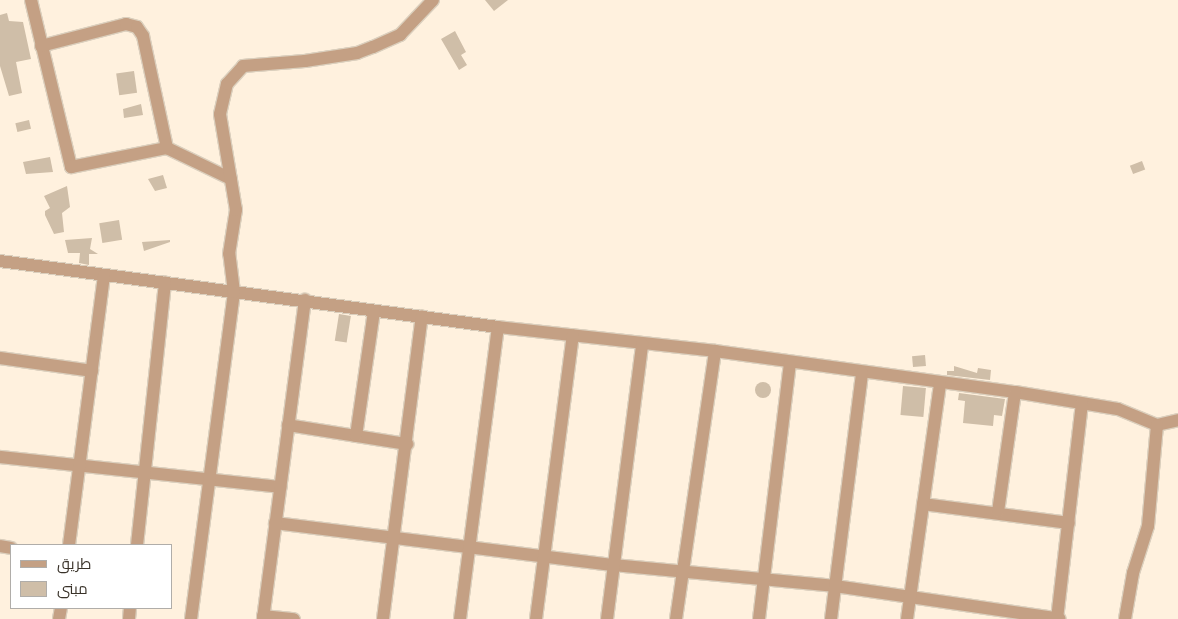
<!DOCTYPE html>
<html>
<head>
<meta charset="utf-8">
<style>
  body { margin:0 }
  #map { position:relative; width:1178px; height:619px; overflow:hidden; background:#fff1de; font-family:Ubuntu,Cairo,sans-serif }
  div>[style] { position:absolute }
  .building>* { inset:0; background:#cfbea8; transform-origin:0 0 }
  .round { border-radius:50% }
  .roads { filter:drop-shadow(1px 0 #dbcfbd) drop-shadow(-1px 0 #dbcfbd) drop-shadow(0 1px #dbcfbd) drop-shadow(0 -1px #dbcfbd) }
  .minor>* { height:12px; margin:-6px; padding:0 6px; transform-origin:6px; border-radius:6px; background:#c4a084 }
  span { translate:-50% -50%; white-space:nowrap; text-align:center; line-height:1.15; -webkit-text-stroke:4px #fff; paint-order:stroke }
  .legend { position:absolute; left:10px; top:544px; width:162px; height:65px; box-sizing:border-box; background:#fff; border:1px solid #b0ada9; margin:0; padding:6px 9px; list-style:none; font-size:15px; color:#393229 }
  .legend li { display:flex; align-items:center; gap:10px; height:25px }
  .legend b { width:25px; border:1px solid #b0ada9 }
</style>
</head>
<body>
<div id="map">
  <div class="building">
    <i style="clip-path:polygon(485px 0,508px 0,494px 11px)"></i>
    <i style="clip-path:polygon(7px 13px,9px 21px,23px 22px,31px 59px,16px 62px,22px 93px,9px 96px,0 66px,0 15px)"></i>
    <i style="clip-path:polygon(455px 31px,466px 52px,461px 55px,467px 65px,459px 70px,441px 39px)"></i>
    <i style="left:134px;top:71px;width:22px;height:18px;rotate:82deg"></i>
    <i style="clip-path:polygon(141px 104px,143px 115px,124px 118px,123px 109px)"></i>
    <i style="left:29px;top:120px;width:9px;height:14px;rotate:77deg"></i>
    <i style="clip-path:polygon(50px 157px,53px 172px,26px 174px,23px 162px)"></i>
    <i style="left:1142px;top:161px;width:9px;height:13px;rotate:69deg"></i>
    <i style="clip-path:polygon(163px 175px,167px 188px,155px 191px,148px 179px)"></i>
    <i style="clip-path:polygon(67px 186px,70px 207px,62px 213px,64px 232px,54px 234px,45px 215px,45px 211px,50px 208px,44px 196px)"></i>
    <i style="left:119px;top:220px;width:20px;height:20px;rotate:81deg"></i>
    <i style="clip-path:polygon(92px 238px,90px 249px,98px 254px,89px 254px,89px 265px,79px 263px,80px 253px,68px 253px,65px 240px)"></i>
    <i style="clip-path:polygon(170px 240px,170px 242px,144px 251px,142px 242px)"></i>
    <i style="left:339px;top:314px;width:12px;height:27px;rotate:9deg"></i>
    <i style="left:925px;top:355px;width:11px;height:13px;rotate:85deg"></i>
    <i style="clip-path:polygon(954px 366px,977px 373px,978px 368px,991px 370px,990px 380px,947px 375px,947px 371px,954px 371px)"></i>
    <i class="round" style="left:755px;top:382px;width:16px;height:16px"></i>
    <i style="left:903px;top:386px;width:23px;height:29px;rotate:5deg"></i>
    <i style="clip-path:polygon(959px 393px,1005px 399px,1002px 416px,994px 415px,993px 426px,963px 423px,965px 401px,958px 400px)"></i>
  </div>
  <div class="roads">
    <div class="minor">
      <i style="left:31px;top:0;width:172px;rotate:76.5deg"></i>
      <i style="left:71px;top:167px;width:98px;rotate:-11.2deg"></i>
      <i style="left:167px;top:148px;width:71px;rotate:25.8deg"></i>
      <i style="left:41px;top:46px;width:88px;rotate:-14.5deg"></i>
      <i style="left:126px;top:24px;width:11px;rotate:15deg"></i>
      <i style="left:137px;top:27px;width:11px;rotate:56deg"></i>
      <i style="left:143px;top:36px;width:115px;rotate:77.9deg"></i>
      <i style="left:0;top:261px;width:502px;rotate:7.55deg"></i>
      <i style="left:498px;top:327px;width:218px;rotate:6.3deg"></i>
      <i style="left:715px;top:351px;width:303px;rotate:7.8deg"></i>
      <i style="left:1015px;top:392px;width:104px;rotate:9.4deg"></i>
      <i style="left:1118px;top:409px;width:42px;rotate:22.3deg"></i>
      <i style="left:1157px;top:425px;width:22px;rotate:-13deg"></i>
      <i style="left:0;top:358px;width:93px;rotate:8deg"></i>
      <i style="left:288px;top:425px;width:121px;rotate:9.1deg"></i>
      <i style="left:356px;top:436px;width:126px;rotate:-81.8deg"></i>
      <i style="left:0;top:457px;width:282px;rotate:6.1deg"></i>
      <i style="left:923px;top:504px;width:147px;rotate:7.4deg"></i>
      <i style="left:998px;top:512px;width:121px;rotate:-81.9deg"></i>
      <i style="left:275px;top:523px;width:342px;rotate:7.1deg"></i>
      <i style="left:614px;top:565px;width:222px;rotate:5.4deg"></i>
      <i style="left:835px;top:586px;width:227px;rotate:8.3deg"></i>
      <i style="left:69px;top:545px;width:272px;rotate:-82.6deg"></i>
      <i style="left:137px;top:545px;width:264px;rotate:-83.9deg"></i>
      <i style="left:0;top:546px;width:11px;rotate:10deg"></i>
      <i style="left:263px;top:616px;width:31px;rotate:6deg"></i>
      <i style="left:59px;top:619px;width:11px;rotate:-80deg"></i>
      <i style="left:129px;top:619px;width:11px;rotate:-85deg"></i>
      <i style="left:191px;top:619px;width:330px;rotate:-82.5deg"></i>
      <i style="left:234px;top:292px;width:38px;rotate:-97deg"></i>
      <i style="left:229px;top:254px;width:45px;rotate:-81deg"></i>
      <i style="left:236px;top:210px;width:97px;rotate:-99.5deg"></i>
      <i style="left:220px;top:114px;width:31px;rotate:-77deg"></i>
      <i style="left:227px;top:84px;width:24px;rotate:-48deg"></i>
      <i style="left:243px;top:66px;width:62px;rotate:-4.6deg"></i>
      <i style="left:305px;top:61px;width:53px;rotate:-8.7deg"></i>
      <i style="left:357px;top:53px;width:17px;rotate:-21deg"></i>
      <i style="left:373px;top:47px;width:30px;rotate:-24deg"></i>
      <i style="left:400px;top:35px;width:48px;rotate:-46.7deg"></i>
      <i style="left:263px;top:619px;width:322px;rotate:-82.5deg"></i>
      <i style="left:383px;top:619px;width:305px;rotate:-82.7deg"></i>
      <i style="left:460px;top:619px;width:294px;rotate:-82.6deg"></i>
      <i style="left:536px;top:619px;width:286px;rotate:-82.6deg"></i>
      <i style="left:607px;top:619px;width:277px;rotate:-82.7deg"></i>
      <i style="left:676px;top:619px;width:271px;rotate:-81.7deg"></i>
      <i style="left:759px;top:619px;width:259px;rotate:-83.1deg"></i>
      <i style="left:831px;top:619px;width:248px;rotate:-82.8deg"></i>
      <i style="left:907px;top:619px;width:237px;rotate:-82deg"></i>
      <i style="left:1057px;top:619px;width:217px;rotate:-83.4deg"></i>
      <i style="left:1125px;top:619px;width:47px;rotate:-80.1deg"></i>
      <i style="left:1133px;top:573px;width:49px;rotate:-72.3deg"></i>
      <i style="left:1148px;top:526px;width:101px;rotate:-84.9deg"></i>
    </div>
  </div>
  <ul class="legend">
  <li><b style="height:6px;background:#c4a084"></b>طريق</li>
  <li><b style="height:14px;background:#cfbea8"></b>مبنى</li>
  </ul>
</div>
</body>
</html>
